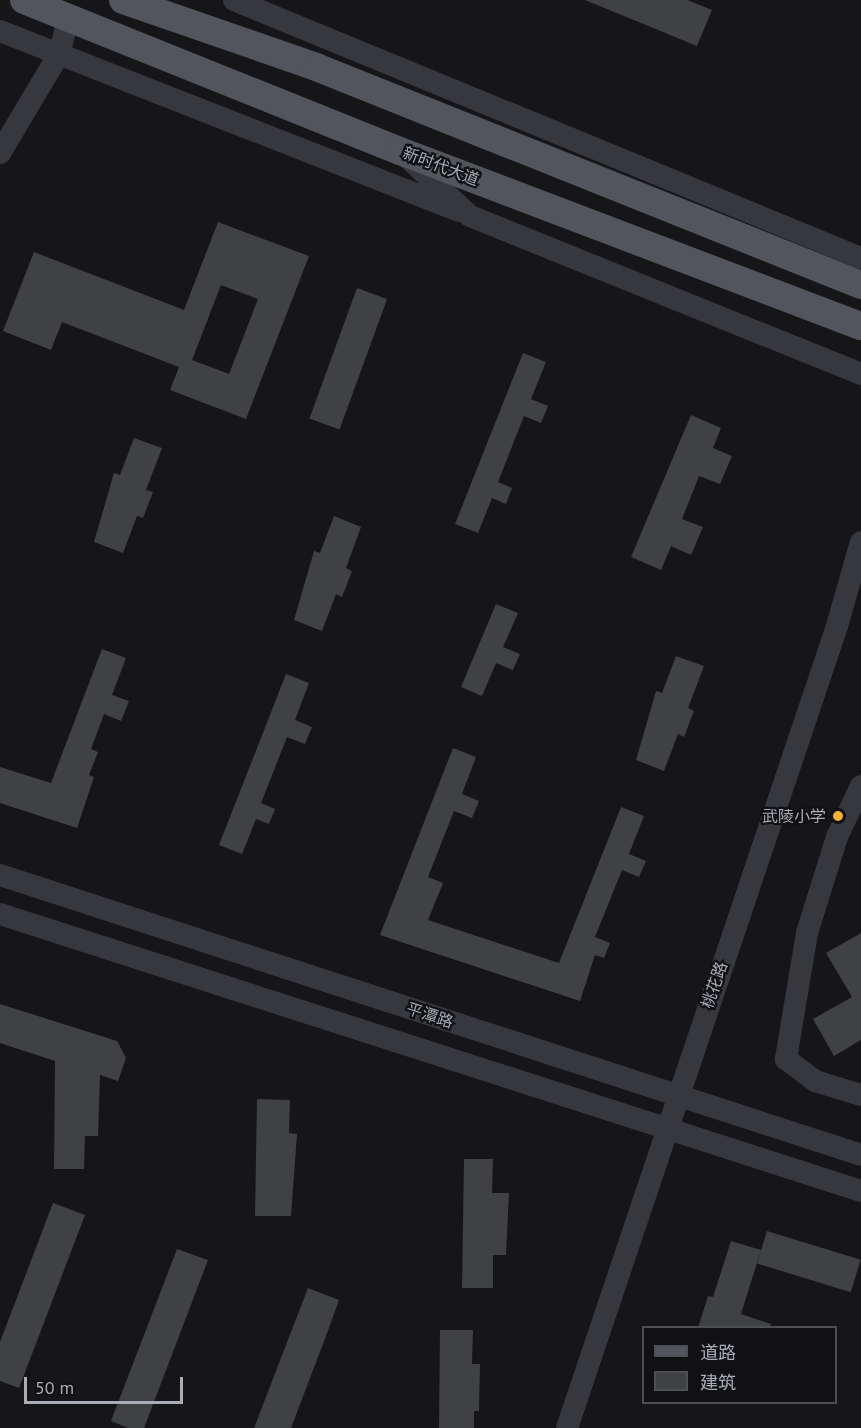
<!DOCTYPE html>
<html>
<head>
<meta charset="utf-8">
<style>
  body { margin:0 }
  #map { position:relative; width:861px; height:1428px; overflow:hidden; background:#161618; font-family:"PT Sans","Noto Sans SC",sans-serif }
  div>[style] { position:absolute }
  .building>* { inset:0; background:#404145; transform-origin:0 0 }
  .minor>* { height:22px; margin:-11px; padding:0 11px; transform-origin:11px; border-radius:11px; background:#37383d }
  .major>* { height:28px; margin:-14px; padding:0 14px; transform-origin:14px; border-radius:14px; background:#53555c }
  .dots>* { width:16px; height:16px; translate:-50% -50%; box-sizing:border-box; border:3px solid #111113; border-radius:50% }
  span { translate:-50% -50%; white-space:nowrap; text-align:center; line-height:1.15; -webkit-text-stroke:4.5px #111113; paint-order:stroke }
  .street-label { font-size:16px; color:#a8adb8 }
  .poi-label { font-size:16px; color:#a8adb8 }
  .right { translate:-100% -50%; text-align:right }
  .legend { position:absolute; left:642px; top:1326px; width:195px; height:78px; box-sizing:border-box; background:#111113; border:2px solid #4d4f55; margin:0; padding:8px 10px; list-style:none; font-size:18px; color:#a8adb8 }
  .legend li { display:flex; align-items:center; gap:12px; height:30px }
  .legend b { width:30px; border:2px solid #4d4f55 }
  .scale { position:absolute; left:24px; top:1377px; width:159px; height:27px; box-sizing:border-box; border:3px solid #a8adb8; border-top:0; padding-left:8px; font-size:18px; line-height:21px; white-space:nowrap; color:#a8adb8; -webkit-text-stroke:4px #111113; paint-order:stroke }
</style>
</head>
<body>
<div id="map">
  <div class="building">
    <i style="clip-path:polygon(585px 0,687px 0,712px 10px,697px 46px)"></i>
    <i style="clip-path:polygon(evenodd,218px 222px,309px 256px,246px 419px,170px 390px,179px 367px,62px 322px,51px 350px,3px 331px,34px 252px,184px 310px,218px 222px,221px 285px,258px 299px,229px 374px,192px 360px,221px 285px)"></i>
    <i style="left:357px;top:288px;width:32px;height:139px;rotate:20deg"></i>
    <i style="clip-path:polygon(523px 353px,546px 362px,531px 399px,548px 406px,541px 423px,524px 416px,498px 482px,512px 488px,506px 504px,492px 498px,478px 533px,455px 524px)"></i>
    <i style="clip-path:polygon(691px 415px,721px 428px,713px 448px,732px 456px,720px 484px,699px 476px,682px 519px,703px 527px,691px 555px,671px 546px,661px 570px,631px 557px)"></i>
    <i style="clip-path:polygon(134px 438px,162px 448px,146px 490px,153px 492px,143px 518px,137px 516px,123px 553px,94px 542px,114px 473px,120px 475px)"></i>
    <i style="clip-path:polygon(334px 516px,361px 527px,346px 568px,352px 571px,342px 597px,336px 594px,322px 631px,294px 620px,314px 551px,320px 553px)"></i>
    <i style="clip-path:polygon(496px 604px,518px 613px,503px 647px,520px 654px,513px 670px,496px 663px,482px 696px,461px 687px)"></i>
    <i style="clip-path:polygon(102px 649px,126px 658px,112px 695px,129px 701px,121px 721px,104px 714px,91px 749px,98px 752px,89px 775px,94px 777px,77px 828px,0 803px,0 767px,51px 783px)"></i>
    <i style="clip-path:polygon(676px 656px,704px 666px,688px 708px,694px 711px,684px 737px,678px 734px,664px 771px,636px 760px,656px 691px,662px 693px)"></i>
    <i style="clip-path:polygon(286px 674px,309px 683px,295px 720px,312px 727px,305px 744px,287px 737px,261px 803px,275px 809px,269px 824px,256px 819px,242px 854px,219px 845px)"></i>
    <i style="clip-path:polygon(453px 748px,476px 757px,462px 794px,479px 801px,472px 818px,454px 811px,428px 877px,443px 883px,428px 920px,559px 963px,621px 807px,644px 816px,629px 854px,646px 861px,639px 877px,622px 870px,595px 937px,610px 943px,604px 958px,595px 955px,580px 1001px,380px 935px)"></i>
    <i style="clip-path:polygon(861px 933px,861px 1040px,834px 1056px,813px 1019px,852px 997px,826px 953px)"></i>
    <i style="clip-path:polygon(0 1004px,117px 1041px,126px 1058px,118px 1081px,100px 1075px,98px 1136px,85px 1136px,84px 1169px,54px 1169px,55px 1061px,0 1043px)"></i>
    <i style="clip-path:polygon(257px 1099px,290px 1100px,289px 1133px,297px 1134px,291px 1216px,255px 1216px)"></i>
    <i style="clip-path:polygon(464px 1159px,493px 1159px,492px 1193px,509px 1193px,506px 1255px,493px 1255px,493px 1288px,462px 1288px)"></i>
    <i style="clip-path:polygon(53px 1203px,85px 1215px,19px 1388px,0 1381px,0 1342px)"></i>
    <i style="left:767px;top:1231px;width:98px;height:34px;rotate:17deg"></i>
    <i style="clip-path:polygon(731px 1241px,761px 1250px,741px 1314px,771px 1324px,770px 1328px,698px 1328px,708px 1296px,713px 1297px)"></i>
    <i style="clip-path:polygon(177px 1249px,208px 1260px,144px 1428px,128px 1428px,111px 1421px)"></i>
    <i style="clip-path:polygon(308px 1288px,339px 1300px,326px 1336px,291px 1428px,254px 1428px)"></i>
    <i style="clip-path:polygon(440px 1330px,473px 1330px,472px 1364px,480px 1364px,479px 1411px,474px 1411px,474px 1428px,439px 1428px)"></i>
  </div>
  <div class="minor">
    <i style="left:234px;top:0;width:678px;rotate:22.37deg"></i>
    <i style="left:0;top:31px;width:493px;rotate:21.4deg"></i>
    <i style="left:0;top:153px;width:115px;rotate:-59.2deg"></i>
    <i style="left:59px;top:54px;width:39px;rotate:-75deg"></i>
    <i style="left:406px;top:156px;width:88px;rotate:43.2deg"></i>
    <i style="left:470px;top:216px;width:422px;rotate:22deg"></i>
    <i style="left:861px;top:786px;width:56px;rotate:115.2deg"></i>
    <i style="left:837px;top:837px;width:101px;rotate:107.4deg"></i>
    <i style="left:807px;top:933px;width:128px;rotate:99.5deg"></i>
    <i style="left:786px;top:1059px;width:36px;rotate:37deg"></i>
    <i style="left:815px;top:1081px;width:48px;rotate:16.9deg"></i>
    <i style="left:0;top:875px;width:905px;rotate:18.01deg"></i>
    <i style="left:0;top:914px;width:904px;rotate:17.83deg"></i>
    <i style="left:567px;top:1428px;width:846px;rotate:-71.39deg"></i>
    <i style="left:837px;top:626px;width:87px;rotate:-74.1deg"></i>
  </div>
  <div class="major">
    <i style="left:24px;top:0;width:405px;rotate:21.9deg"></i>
    <i style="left:400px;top:151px;width:493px;rotate:20.8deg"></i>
    <i style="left:123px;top:0;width:204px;rotate:19.1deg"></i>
    <i style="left:316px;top:67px;width:587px;rotate:21.8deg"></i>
  </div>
  <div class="dots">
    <i style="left:838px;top:816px;background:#f2b134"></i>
  </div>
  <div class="street-label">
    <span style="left:441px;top:166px;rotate:21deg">新时代大道</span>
    <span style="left:714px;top:985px;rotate:-71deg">桃花路</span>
    <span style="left:430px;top:1015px;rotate:18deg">平潭路</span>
  </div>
  <div class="poi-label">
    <span class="right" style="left:826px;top:816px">武陵小学</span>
  </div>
  <ul class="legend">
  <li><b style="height:8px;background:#53555c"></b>道路</li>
  <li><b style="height:16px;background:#404145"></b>建筑</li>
  </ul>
  <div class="scale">50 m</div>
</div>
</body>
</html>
